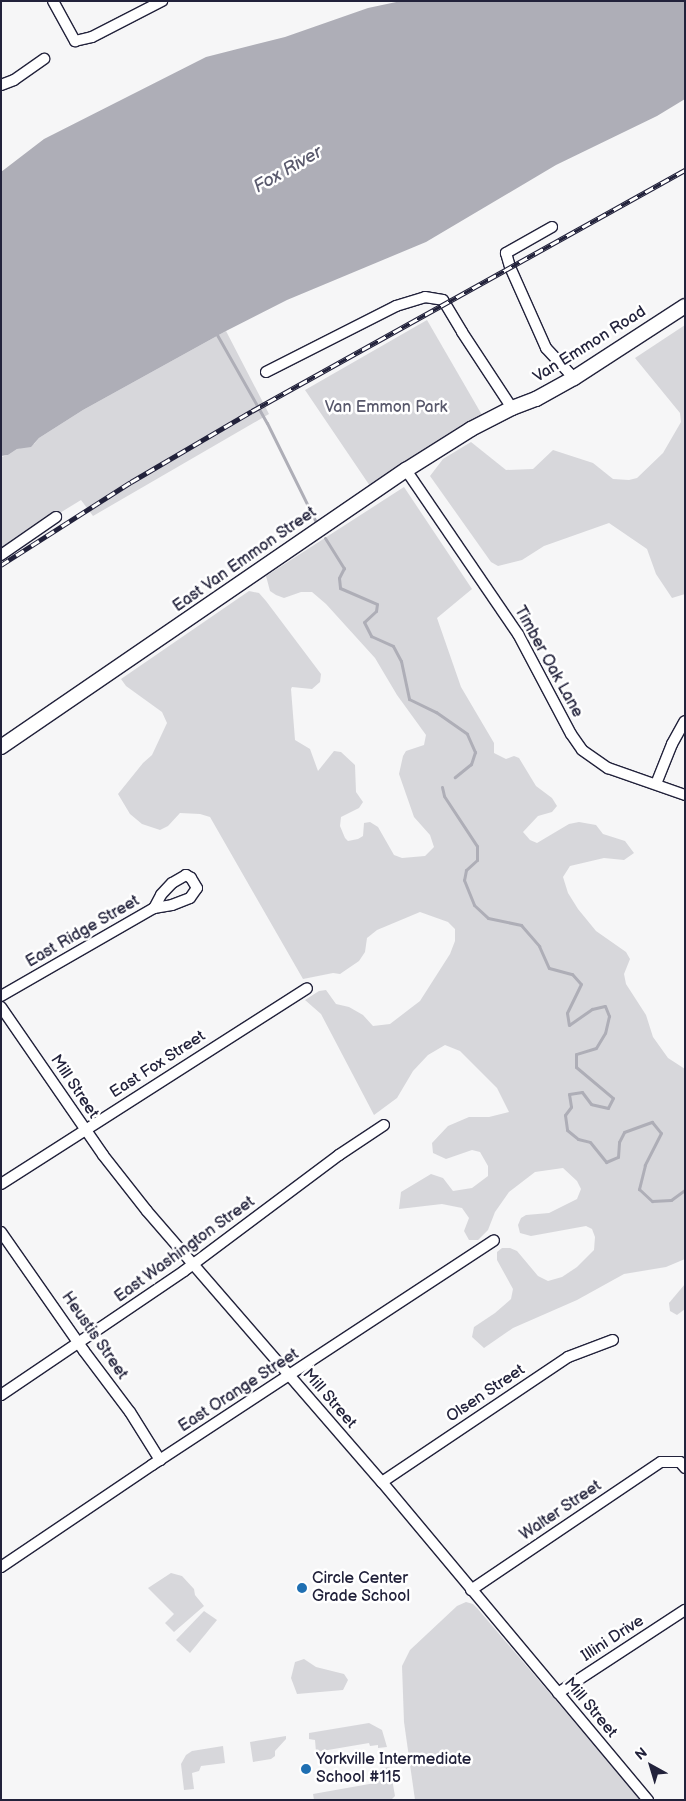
<!DOCTYPE html>
<html>
<head>
<meta charset="utf-8">
<style>
  body { margin:0 }
  #map { position:relative; width:686px; height:1801px; overflow:hidden; background:#f6f6f7; font-family:"Balsamiq Sans",sans-serif }
  div>[style] { position:absolute }
  .green>* { inset:0; background:#d7d7db }
  .water>* { inset:0; background:#aeaeb7 }
  .stream>* { height:3px; margin:-1.5px; padding:0 1.5px; transform-origin:1.5px; border-radius:1.5px; background:#aeaeb7 }
  .roads { filter:drop-shadow(1px 0 #22223b) drop-shadow(-1px 0 #22223b) drop-shadow(0 1px #22223b) drop-shadow(0 -1px #22223b) }
  .street>* { height:10px; margin:-5px; padding:0 5px; transform-origin:5px; border-radius:5px; background:#fff }
  .secondary>* { height:14px; margin:-7px; padding:0 7px; transform-origin:7px; border-radius:7px; background:#fff }
  .rail>* { height:5px; margin-top:-2.5px; transform-origin:0; background:repeating-linear-gradient(90deg,#fff 0 9px,#22223b 0 18px); box-sizing:border-box; border-block:1px solid #22223b }
  .dots>* { width:14px; height:14px; translate:-50% -50%; box-sizing:border-box; border:2px solid #fff; border-radius:50% }
  span { translate:-50% -50%; white-space:nowrap; text-align:center; line-height:1.15; -webkit-text-stroke:5px #fff; paint-order:stroke }
  .street-label { font-size:16px; color:#22223b }
  .park-label { font-size:16px; color:#58586b }
  .poi-label { font-size:16px; color:#22223b }
  .left { translate:0 -50%; text-align:left }
  .water-label { font-size:18px; color:#5a5a6d; font-style:italic }
  .frame { position:absolute; inset:0; border:2px solid #22223b; pointer-events:none }
  .north { position:absolute; left:626px; top:1741px; width:50px; height:50px; -webkit-text-stroke:4px #fff; paint-order:stroke; rotate:321deg; font-size:14px; font-weight:700; line-height:20px; text-align:center; color:#22223b }
  .north::after { content:''; display:block; margin:auto; width:18px; height:22px; background:#22223b; clip-path:polygon(50% 0,100% 100%,50% 72%,0 100%) }
</style>
</head>
<body>
<div id="map">
  <div class="green">
    <i style="clip-path:polygon(427px 320px,482px 415px,447px 435px,370px 486px,305px 390px)"></i>
    <i style="clip-path:polygon(685px 325px,685px 594px,672px 598px,656px 574px,647px 549px,609px 523px,544px 546px,522px 560px,498px 566px,491px 562px,430px 476px,443px 459px,471px 442px,506px 470px,533px 469px,553px 450px,593px 463px,613px 479px,629px 480px,637px 478px,663px 453px,681px 422px,680px 413px,635px 358px)"></i>
    <i style="clip-path:polygon(226px 331px,269px 414px,93px 516px,81px 500px,1px 549px,1px 457px,8px 455px,17px 449px,34px 444px,39px 438px,83px 410px)"></i>
    <i style="clip-path:polygon(404px 487px,472px 589px,437px 618px,461px 687px,494px 743px,494px 753px,506px 759px,514px 756px,519px 758px,536px 786px,552px 798px,557px 806px,552px 812px,538px 816px,523px 832px,530px 840px,537px 843px,569px 824px,579px 822px,596px 825px,603px 834px,625px 841px,634px 853px,624px 860px,604px 858px,570px 866px,563px 877px,568px 893px,578px 909px,596px 931px,626px 952px,630px 959px,624px 974px,626px 984px,646px 1015px,653px 1037px,668px 1058px,685px 1069px,685px 1259px,666px 1267px,624px 1274px,577px 1300px,513px 1328px,484px 1348px,472px 1337px,474px 1327px,495px 1313px,511px 1299px,513px 1289px,497px 1260px,497px 1252px,502px 1248px,510px 1248px,517px 1251px,538px 1276px,548px 1281px,562px 1277px,577px 1267px,594px 1250px,595px 1237px,592px 1229px,586px 1226px,531px 1236px,520px 1233px,518px 1225px,521px 1218px,526px 1215px,549px 1213px,577px 1199px,581px 1189px,577px 1181px,563px 1168px,535px 1172px,509px 1192px,495px 1212px,488px 1230px,478px 1240px,469px 1240px,464px 1231px,469px 1218px,462px 1208px,442px 1204px,399px 1209px,401px 1192px,431px 1174px,443px 1178px,453px 1191px,472px 1188px,488px 1176px,488px 1166px,480px 1152px,472px 1150px,446px 1159px,433px 1153px,432px 1143px,448px 1126px,469px 1117px,489px 1117px,509px 1112px,497px 1088px,460px 1051px,445px 1045px,428px 1055px,413px 1071px,397px 1098px,374px 1115px,321px 1014px,305px 1000px,319px 991px,326px 990px,336px 1004px,349px 1007px,363px 1015px,373px 1026px,390px 1024px,420px 1001px,450px 954px,455px 941px,455px 929px,448px 922px,420px 912px,377px 930px,367px 938px,365px 952px,359px 961px,340px 974px,333px 973px,303px 979px,210px 817px,200px 814px,180px 813px,168px 826px,160px 830px,142px 824px,130px 814px,118px 794px,143px 763px,152px 755px,167px 723px,162px 712px,126px 686px,121px 679px,249px 591px,259px 593px,266px 601px,321px 674px,320px 682px,312px 689px,292px 687px,291px 689px,295px 740px,310px 749px,318px 771px,334px 751px,341px 752px,355px 765px,356px 792px,363px 802px,359px 808px,341px 817px,340px 826px,345px 838px,348px 841px,358px 839px,363px 836px,364px 823px,370px 822px,378px 827px,394px 855px,402px 858px,425px 856px,434px 847px,430px 835px,414px 817px,399px 774px,403px 756px,406px 751px,424px 745px,426px 735px,397px 695px,375px 658px,326px 604px,312px 592px,301px 592px,284px 598px,276px 595px,270px 591px,266px 576px)"></i>
    <i style="clip-path:polygon(685px 1284px,685px 1309px,677px 1315px,670px 1311px,669px 1303px)"></i>
    <i style="clip-path:polygon(171px 1573px,182px 1576px,194px 1589px,195px 1595px,204px 1606px,174px 1632px,165px 1623px,174px 1614px,148px 1588px)"></i>
    <i style="clip-path:polygon(466px 1602px,473px 1604px,477px 1608px,641px 1800px,415px 1800px,404px 1722px,402px 1666px,410px 1650px,457px 1606px)"></i>
    <i style="clip-path:polygon(204px 1611px,217px 1620px,190px 1653px,176px 1640px)"></i>
    <i style="clip-path:polygon(304px 1659px,316px 1667px,344px 1674px,348px 1680px,343px 1690px,297px 1694px,291px 1678px,295px 1662px)"></i>
    <i style="clip-path:polygon(369px 1723px,382px 1730px,387px 1747px,378px 1748px,378px 1745px,370px 1746px,369px 1743px,316px 1752px,315px 1740px,309px 1739px,309px 1733px)"></i>
    <i style="clip-path:polygon(286px 1736px,286px 1739px,275px 1751px,275px 1756px,271px 1759px,253px 1762px,250px 1742px)"></i>
    <i style="clip-path:polygon(223px 1746px,225px 1763px,201px 1766px,199px 1771px,192px 1773px,194px 1789px,184px 1790px,181px 1764px,186px 1755px,192px 1751px)"></i>
    <i style="clip-path:polygon(390px 1767px,395px 1796px,391px 1800px,314px 1800px,313px 1794px,375px 1783px,374px 1780px,383px 1779px,381px 1768px)"></i>
  </div>
  <div class="water">
    <i style="clip-path:polygon(401px 1px,685px 1px,685px 99px,657px 116px,556px 165px,426px 242px,287px 300px,226px 331px,83px 410px,39px 438px,31px 447px,17px 449px,8px 455px,1px 456px,1px 172px,44px 139px,206px 57px,285px 37px,368px 8px)"></i>
  </div>
  <div class="stream">
    <i style="left:216px;top:333px;width:103px;rotate:60.5deg"></i>
    <i style="left:267px;top:423px;width:110px;rotate:63.7deg"></i>
    <i style="left:325px;top:538px;width:36px;rotate:58deg"></i>
    <i style="left:344px;top:568px;width:11px;rotate:117deg"></i>
    <i style="left:339px;top:578px;width:10px;rotate:84deg"></i>
    <i style="left:340px;top:588px;width:40px;rotate:23.4deg"></i>
    <i style="left:377px;top:604px;width:7px;rotate:98deg"></i>
    <i style="left:376px;top:611px;width:16px;rotate:137deg"></i>
    <i style="left:364px;top:622px;width:16px;rotate:63deg"></i>
    <i style="left:371px;top:636px;width:24px;rotate:24deg"></i>
    <i style="left:393px;top:646px;width:17px;rotate:62deg"></i>
    <i style="left:401px;top:661px;width:39px;rotate:78deg"></i>
    <i style="left:409px;top:699px;width:30px;rotate:26deg"></i>
    <i style="left:436px;top:712px;width:38px;rotate:35deg"></i>
    <i style="left:467px;top:734px;width:20px;rotate:66deg"></i>
    <i style="left:475px;top:752px;width:13px;rotate:108deg"></i>
    <i style="left:471px;top:764px;width:21px;rotate:141deg"></i>
    <i style="left:442px;top:787px;width:9px;rotate:77deg"></i>
    <i style="left:444px;top:796px;width:60px;rotate:56.6deg"></i>
    <i style="left:477px;top:846px;width:14px;rotate:90deg"></i>
    <i style="left:477px;top:860px;width:15px;rotate:138deg"></i>
    <i style="left:466px;top:870px;width:10px;rotate:101deg"></i>
    <i style="left:464px;top:880px;width:27px;rotate:68deg"></i>
    <i style="left:474px;top:905px;width:19px;rotate:43deg"></i>
    <i style="left:488px;top:918px;width:34px;rotate:12deg"></i>
    <i style="left:521px;top:925px;width:28px;rotate:49deg"></i>
    <i style="left:539px;top:946px;width:24px;rotate:66deg"></i>
    <i style="left:549px;top:968px;width:24px;rotate:15deg"></i>
    <i style="left:572px;top:974px;width:13px;rotate:48deg"></i>
    <i style="left:581px;top:984px;width:32px;rotate:116deg"></i>
    <i style="left:567px;top:1013px;width:12px;rotate:81deg"></i>
    <i style="left:569px;top:1025px;width:28px;rotate:-35deg"></i>
    <i style="left:592px;top:1009px;width:13px;rotate:-13deg"></i>
    <i style="left:605px;top:1006px;width:11px;rotate:68deg"></i>
    <i style="left:609px;top:1016px;width:17px;rotate:103deg"></i>
    <i style="left:605px;top:1033px;width:17px;rotate:121deg"></i>
    <i style="left:596px;top:1048px;width:21px;rotate:163deg"></i>
    <i style="left:576px;top:1054px;width:13px;rotate:90deg"></i>
    <i style="left:576px;top:1067px;width:48px;rotate:40deg"></i>
    <i style="left:613px;top:1098px;width:11px;rotate:117deg"></i>
    <i style="left:608px;top:1108px;width:17px;rotate:-167deg"></i>
    <i style="left:591px;top:1104px;width:15px;rotate:-127deg"></i>
    <i style="left:582px;top:1092px;width:13px;rotate:171deg"></i>
    <i style="left:569px;top:1094px;width:13px;rotate:81deg"></i>
    <i style="left:571px;top:1107px;width:10px;rotate:127deg"></i>
    <i style="left:565px;top:1115px;width:15px;rotate:82deg"></i>
    <i style="left:567px;top:1130px;width:14px;rotate:39deg"></i>
    <i style="left:578px;top:1139px;width:12px;rotate:14deg"></i>
    <i style="left:590px;top:1142px;width:26px;rotate:51deg"></i>
    <i style="left:606px;top:1162px;width:13px;rotate:-23deg"></i>
    <i style="left:618px;top:1157px;width:15px;rotate:-86deg"></i>
    <i style="left:619px;top:1142px;width:11px;rotate:-63deg"></i>
    <i style="left:624px;top:1132px;width:30px;rotate:-20deg"></i>
    <i style="left:652px;top:1122px;width:14px;rotate:51deg"></i>
    <i style="left:661px;top:1133px;width:36px;rotate:117deg"></i>
    <i style="left:645px;top:1165px;width:25px;rotate:104deg"></i>
    <i style="left:639px;top:1189px;width:18px;rotate:43deg"></i>
    <i style="left:652px;top:1201px;width:19px;rotate:-3deg"></i>
    <i style="left:671px;top:1200px;width:17px;rotate:-36deg"></i>
  </div>
  <div class="roads">
    <div class="street">
      <i style="left:53px;top:1px;width:46px;rotate:61.2deg"></i>
      <i style="left:75px;top:41px;width:17px;rotate:-13deg"></i>
      <i style="left:92px;top:37px;width:79px;rotate:-27.2deg"></i>
      <i style="left:1px;top:85px;width:14px;rotate:-21deg"></i>
      <i style="left:14px;top:80px;width:37px;rotate:-35deg"></i>
      <i style="left:552px;top:227px;width:53px;rotate:150.5deg"></i>
      <i style="left:506px;top:253px;width:15px;rotate:74deg"></i>
      <i style="left:510px;top:267px;width:89px;rotate:66deg"></i>
      <i style="left:546px;top:348px;width:41px;rotate:47deg"></i>
      <i style="left:266px;top:372px;width:146px;rotate:-26.9deg"></i>
      <i style="left:396px;top:306px;width:30px;rotate:-17deg"></i>
      <i style="left:425px;top:297px;width:18px;rotate:9deg"></i>
      <i style="left:443px;top:300px;width:37px;rotate:59deg"></i>
      <i style="left:462px;top:332px;width:91px;rotate:56.7deg"></i>
      <i style="left:406px;top:470px;width:199px;rotate:55.7deg"></i>
      <i style="left:518px;top:634px;width:113px;rotate:62.1deg"></i>
      <i style="left:571px;top:734px;width:19px;rotate:55deg"></i>
      <i style="left:582px;top:750px;width:32px;rotate:35deg"></i>
      <i style="left:608px;top:768px;width:82px;rotate:19.3deg"></i>
      <i style="left:1px;top:555px;width:67px;rotate:-34.6deg"></i>
      <i style="left:656px;top:784px;width:43px;rotate:-68.2deg"></i>
      <i style="left:672px;top:744px;width:26px;rotate:-61deg"></i>
      <i style="left:1px;top:996px;width:177px;rotate:-29.9deg"></i>
      <i style="left:154px;top:908px;width:18px;rotate:-9deg"></i>
      <i style="left:172px;top:905px;width:19px;rotate:-21deg"></i>
      <i style="left:190px;top:898px;width:12px;rotate:-55deg"></i>
      <i style="left:197px;top:888px;width:12px;rotate:-121deg"></i>
      <i style="left:191px;top:878px;width:6px;rotate:-149deg"></i>
      <i style="left:186px;top:875px;width:16px;rotate:150deg"></i>
      <i style="left:172px;top:883px;width:16px;rotate:133deg"></i>
      <i style="left:161px;top:895px;width:15px;rotate:118deg"></i>
      <i style="left:1px;top:1007px;width:180px;rotate:55.4deg"></i>
      <i style="left:103px;top:1155px;width:71px;rotate:51.8deg"></i>
      <i style="left:147px;top:1211px;width:359px;rotate:49.1deg"></i>
      <i style="left:382px;top:1482px;width:415px;rotate:50.1deg"></i>
      <i style="left:1px;top:1184px;width:363px;rotate:-32.6deg"></i>
      <i style="left:1px;top:1232px;width:145px;rotate:55.1deg"></i>
      <i style="left:84px;top:1351px;width:76px;rotate:53deg"></i>
      <i style="left:130px;top:1412px;width:57px;rotate:58deg"></i>
      <i style="left:1px;top:1395px;width:221px;rotate:-34.1deg"></i>
      <i style="left:184px;top:1271px;width:194px;rotate:-36.8deg"></i>
      <i style="left:339px;top:1155px;width:54px;rotate:-33.7deg"></i>
      <i style="left:382px;top:1482px;width:224px;rotate:-33.9deg"></i>
      <i style="left:568px;top:1357px;width:48px;rotate:-20.7deg"></i>
      <i style="left:1px;top:1567px;width:182px;rotate:-34deg"></i>
      <i style="left:152px;top:1465px;width:409px;rotate:-33.3deg"></i>
      <i style="left:471px;top:1590px;width:229px;rotate:-34deg"></i>
      <i style="left:661px;top:1462px;width:19px"></i>
      <i style="left:680px;top:1462px;width:8px;rotate:50deg"></i>
      <i style="left:558px;top:1693px;width:152px;rotate:-33.2deg"></i>
    </div>
    <div class="secondary">
      <i style="left:1px;top:747px;width:491px;rotate:-34.4deg"></i>
      <i style="left:406px;top:470px;width:77px;rotate:-32.2deg"></i>
      <i style="left:471px;top:429px;width:46px;rotate:-27.1deg"></i>
      <i style="left:512px;top:408px;width:26px;rotate:-21deg"></i>
      <i style="left:536px;top:399px;width:43px;rotate:-28.9deg"></i>
      <i style="left:574px;top:378px;width:132px;rotate:-33deg"></i>
    </div>
  </div>
  <div class="rail">
    <i style="left:1px;top:565px;width:154px;rotate:-32.6deg"></i>
    <i style="left:131px;top:482px;width:140px;rotate:-30.4deg"></i>
    <i style="left:252px;top:411px;width:496px;rotate:-29.1deg"></i>
  </div>
  <div class="dots">
    <i style="left:302px;top:1588px;background:#1f6fb2"></i>
    <i style="left:306px;top:1769px;background:#1f6fb2"></i>
  </div>
  <div class="street-label">
    <span style="left:590px;top:345px;rotate:-32deg">Van Emmon Road</span>
    <span style="left:245px;top:560px;rotate:-35deg">East Van Emmon Street</span>
    <span style="left:548px;top:662px;rotate:61deg">Timber Oak Lane</span>
    <span style="left:83px;top:932px;rotate:-30deg">East Ridge Street</span>
    <span style="left:158px;top:1065px;rotate:-33deg">East Fox Street</span>
    <span style="left:74px;top:1087px;rotate:56deg">Mill Street</span>
    <span style="left:185px;top:1250px;rotate:-36deg">East Washington Street</span>
    <span style="left:94px;top:1336px;rotate:55deg">Heustis Street</span>
    <span style="left:239px;top:1391px;rotate:-33deg">East Orange Street</span>
    <span style="left:486px;top:1394px;rotate:-34deg">Olsen Street</span>
    <span style="left:329px;top:1399px;rotate:49deg">Mill Street</span>
    <span style="left:561px;top:1511px;rotate:-34deg">Walter Street</span>
    <span style="left:613px;top:1639px;rotate:-33deg">Illini Drive</span>
    <span style="left:590px;top:1708px;rotate:50deg">Mill Street</span>
  </div>
  <div class="park-label">
    <span style="left:386px;top:408px">Van Emmon Park</span>
  </div>
  <div class="poi-label">
    <span class="left" style="left:312px;top:1588px">Circle Center<br>Grade School</span>
    <span class="left" style="left:316px;top:1769px">Yorkville Intermediate<br>School #115</span>
  </div>
  <div class="water-label">
    <span style="left:288px;top:170px;rotate:-30deg">Fox River</span>
  </div>
  <div class="frame"></div>
  <div class="north">N</div>
</div>
</body>
</html>
